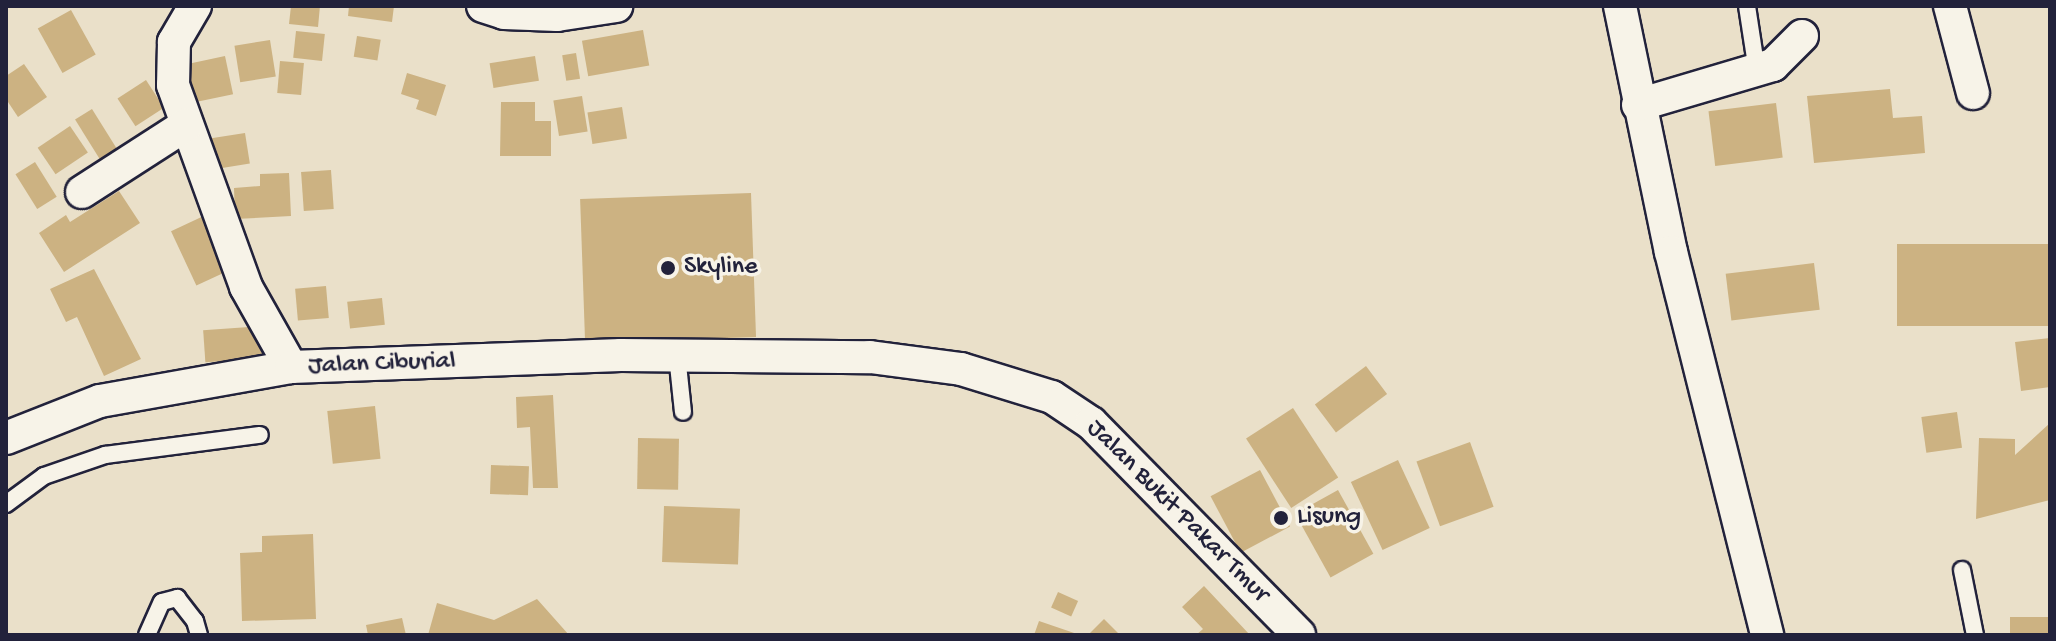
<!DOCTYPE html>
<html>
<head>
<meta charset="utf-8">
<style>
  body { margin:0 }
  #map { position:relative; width:2056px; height:641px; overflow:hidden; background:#eae0c9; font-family:"Gochi Hand",sans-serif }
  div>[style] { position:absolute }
  .building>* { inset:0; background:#ccb282; transform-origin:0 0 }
  .roads { filter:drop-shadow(2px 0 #22223b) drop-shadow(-2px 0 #22223b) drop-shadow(0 2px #22223b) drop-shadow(0 -2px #22223b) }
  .lane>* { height:16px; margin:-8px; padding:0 8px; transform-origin:8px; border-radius:8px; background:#f7f3e8 }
  .street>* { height:32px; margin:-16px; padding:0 16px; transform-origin:16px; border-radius:16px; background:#f7f3e8 }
  .dots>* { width:22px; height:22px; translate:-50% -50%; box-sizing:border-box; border:4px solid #f7f3e8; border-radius:50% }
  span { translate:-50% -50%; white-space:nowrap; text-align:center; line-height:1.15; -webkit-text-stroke:7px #f7f3e8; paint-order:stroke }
  .poi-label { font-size:26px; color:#22223b }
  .left { translate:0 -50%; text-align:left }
  .street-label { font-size:26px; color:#22223b }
  .frame { position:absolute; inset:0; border:8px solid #22223b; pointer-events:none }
</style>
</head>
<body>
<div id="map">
  <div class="building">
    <i style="clip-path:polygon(291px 6px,320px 6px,318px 27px,289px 24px)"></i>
    <i style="clip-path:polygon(349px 6px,394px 6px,392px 22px,348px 16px)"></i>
    <i style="left:71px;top:10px;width:51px;height:38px;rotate:61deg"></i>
    <i style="left:643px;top:30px;width:36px;height:62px;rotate:80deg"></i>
    <i style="left:296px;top:31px;width:29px;height:27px;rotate:6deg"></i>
    <i style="left:357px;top:36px;width:24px;height:21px;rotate:9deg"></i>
    <i style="left:270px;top:40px;width:37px;height:36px;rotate:81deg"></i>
    <i style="left:576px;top:53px;width:26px;height:14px;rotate:81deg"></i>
    <i style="left:225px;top:56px;width:39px;height:43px;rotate:78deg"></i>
    <i style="left:535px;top:56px;width:25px;height:46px;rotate:81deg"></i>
    <i style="left:280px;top:61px;width:24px;height:32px;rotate:5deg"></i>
    <i style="clip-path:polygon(24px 64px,47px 97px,18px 117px,6px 99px,6px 76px)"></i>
    <i style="clip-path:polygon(407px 73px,446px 85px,436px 116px,416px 109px,419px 100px,401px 94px)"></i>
    <i style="left:146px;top:80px;width:33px;height:34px;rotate:57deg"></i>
    <i style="clip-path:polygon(1890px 89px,1893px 118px,1922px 116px,1925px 153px,1814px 163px,1807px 96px)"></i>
    <i style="left:582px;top:96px;width:36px;height:29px;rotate:81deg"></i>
    <i style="clip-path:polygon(501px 102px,535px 102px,535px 121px,551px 121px,551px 156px,500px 156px)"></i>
    <i style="left:1776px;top:103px;width:55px;height:68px;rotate:83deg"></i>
    <i style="left:622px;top:107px;width:32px;height:35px;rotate:81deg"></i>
    <i style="left:92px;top:109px;width:51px;height:20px;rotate:58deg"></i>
    <i style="left:70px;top:126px;width:32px;height:39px;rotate:56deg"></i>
    <i style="left:245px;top:133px;width:31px;height:39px;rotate:81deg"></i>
    <i style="left:35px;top:162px;width:41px;height:23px;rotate:58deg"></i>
    <i style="left:331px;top:170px;width:39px;height:30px;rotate:86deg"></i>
    <i style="clip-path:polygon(289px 173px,291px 216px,235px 219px,234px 188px,260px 186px,260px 174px)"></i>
    <i style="clip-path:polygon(119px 191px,140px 223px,64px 272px,39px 233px,66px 215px,70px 222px)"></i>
    <i style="left:751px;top:193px;width:144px;height:171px;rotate:88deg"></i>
    <i style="left:210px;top:213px;width:60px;height:43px;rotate:65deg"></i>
    <i style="left:2050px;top:244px;width:82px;height:153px;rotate:90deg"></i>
    <i style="left:1814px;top:263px;width:47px;height:89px;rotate:83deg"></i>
    <i style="clip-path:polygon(94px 269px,141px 359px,104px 376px,77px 317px,66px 322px,50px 289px)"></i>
    <i style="left:326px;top:286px;width:32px;height:31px;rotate:85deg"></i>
    <i style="left:382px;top:298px;width:27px;height:35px;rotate:84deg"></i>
    <i style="left:264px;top:326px;width:32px;height:61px;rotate:86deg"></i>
    <i style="clip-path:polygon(2050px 338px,2050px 387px,2021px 391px,2015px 342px)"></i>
    <i style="left:1366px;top:366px;width:35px;height:64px;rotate:53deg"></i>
    <i style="clip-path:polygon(553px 395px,558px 488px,533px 488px,530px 427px,517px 428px,516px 397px)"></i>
    <i style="left:375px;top:406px;width:53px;height:48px;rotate:84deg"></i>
    <i style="left:1293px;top:408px;width:83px;height:56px;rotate:57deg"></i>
    <i style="left:1957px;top:412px;width:36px;height:36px;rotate:82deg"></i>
    <i style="clip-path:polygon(2050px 423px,2050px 500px,1976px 519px,1979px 438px,2015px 439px,2015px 455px)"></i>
    <i style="left:638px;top:438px;width:41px;height:51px;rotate:1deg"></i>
    <i style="left:1470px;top:442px;width:69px;height:57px;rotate:70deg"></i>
    <i style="left:1398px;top:460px;width:75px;height:52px;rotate:65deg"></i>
    <i style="left:491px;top:465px;width:38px;height:29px;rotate:2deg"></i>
    <i style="left:1260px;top:470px;width:64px;height:56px;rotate:62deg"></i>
    <i style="left:1338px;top:490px;width:73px;height:49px;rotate:61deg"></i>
    <i style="left:664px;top:506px;width:76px;height:56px;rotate:2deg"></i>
    <i style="clip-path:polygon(313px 534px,316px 619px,242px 621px,240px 553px,262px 552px,262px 536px)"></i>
    <i style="clip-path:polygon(1204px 586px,1250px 635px,1196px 635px,1203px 629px,1182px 607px)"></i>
    <i style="left:1058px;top:592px;width:22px;height:17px;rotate:24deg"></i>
    <i style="clip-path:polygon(537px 599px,569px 635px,428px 635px,437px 603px,494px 620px)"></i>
    <i style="left:2050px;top:617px;width:18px;height:40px;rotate:90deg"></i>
    <i style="clip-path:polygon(402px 618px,406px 635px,368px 635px,366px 625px)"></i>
    <i style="clip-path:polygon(1104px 619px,1120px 635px,1088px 635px)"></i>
    <i style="clip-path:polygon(1039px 621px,1080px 635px,1034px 635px)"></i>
  </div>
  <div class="roads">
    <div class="lane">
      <i style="left:1747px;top:6px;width:66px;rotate:81.3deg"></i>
      <i style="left:677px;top:355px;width:57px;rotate:84deg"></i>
      <i style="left:6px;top:504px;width:47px;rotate:-36.4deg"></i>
      <i style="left:44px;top:476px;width:65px;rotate:-19deg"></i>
      <i style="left:105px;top:455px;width:156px;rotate:-7.4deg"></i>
      <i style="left:1962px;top:570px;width:66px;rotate:78.7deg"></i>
      <i style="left:147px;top:635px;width:36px;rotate:-66deg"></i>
      <i style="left:162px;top:602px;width:16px;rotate:-15deg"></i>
      <i style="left:177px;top:598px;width:29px;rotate:52deg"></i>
      <i style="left:195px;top:621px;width:15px;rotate:74deg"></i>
    </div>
    <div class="street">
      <i style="left:195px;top:6px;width:42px;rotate:120.3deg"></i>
      <i style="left:174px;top:42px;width:43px;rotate:91.3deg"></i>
      <i style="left:173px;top:85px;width:215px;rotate:70.1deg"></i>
      <i style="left:246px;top:287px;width:92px;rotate:60.6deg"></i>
      <i style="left:483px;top:6px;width:22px;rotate:18deg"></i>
      <i style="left:504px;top:13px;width:53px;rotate:2.2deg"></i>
      <i style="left:557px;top:15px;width:60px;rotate:-8.7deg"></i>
      <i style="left:1620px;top:6px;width:251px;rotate:78.3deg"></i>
      <i style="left:1671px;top:252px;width:395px;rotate:75.9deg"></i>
      <i style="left:1950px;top:6px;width:90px;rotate:75.2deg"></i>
      <i style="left:1638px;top:105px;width:141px;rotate:-16.5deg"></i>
      <i style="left:1773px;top:65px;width:41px;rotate:-45deg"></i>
      <i style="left:82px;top:192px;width:124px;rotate:-32.8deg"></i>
      <i style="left:6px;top:438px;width:101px;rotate:-21.5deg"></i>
      <i style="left:100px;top:401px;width:194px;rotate:-10.1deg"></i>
      <i style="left:291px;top:367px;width:330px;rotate:-2.1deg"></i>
      <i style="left:621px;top:355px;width:249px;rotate:0.5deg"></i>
      <i style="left:870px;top:357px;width:92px;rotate:7.5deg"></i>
      <i style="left:961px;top:369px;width:95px;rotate:17.1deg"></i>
      <i style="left:1052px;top:397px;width:47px;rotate:33.7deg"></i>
      <i style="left:1091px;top:423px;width:297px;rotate:45.5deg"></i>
    </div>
  </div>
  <div class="dots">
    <i style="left:668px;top:268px;background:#22223b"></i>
    <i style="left:1281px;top:518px;background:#22223b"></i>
  </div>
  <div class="poi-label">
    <span class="left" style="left:684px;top:268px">Skyline</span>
    <span class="left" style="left:1297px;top:518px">Lisung</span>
  </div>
  <div class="street-label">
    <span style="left:382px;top:365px;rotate:-2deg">Jalan Ciburial</span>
    <span style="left:1177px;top:512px;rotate:45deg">Jalan Bukit Pakar Tmur</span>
  </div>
  <div class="frame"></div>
</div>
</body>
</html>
